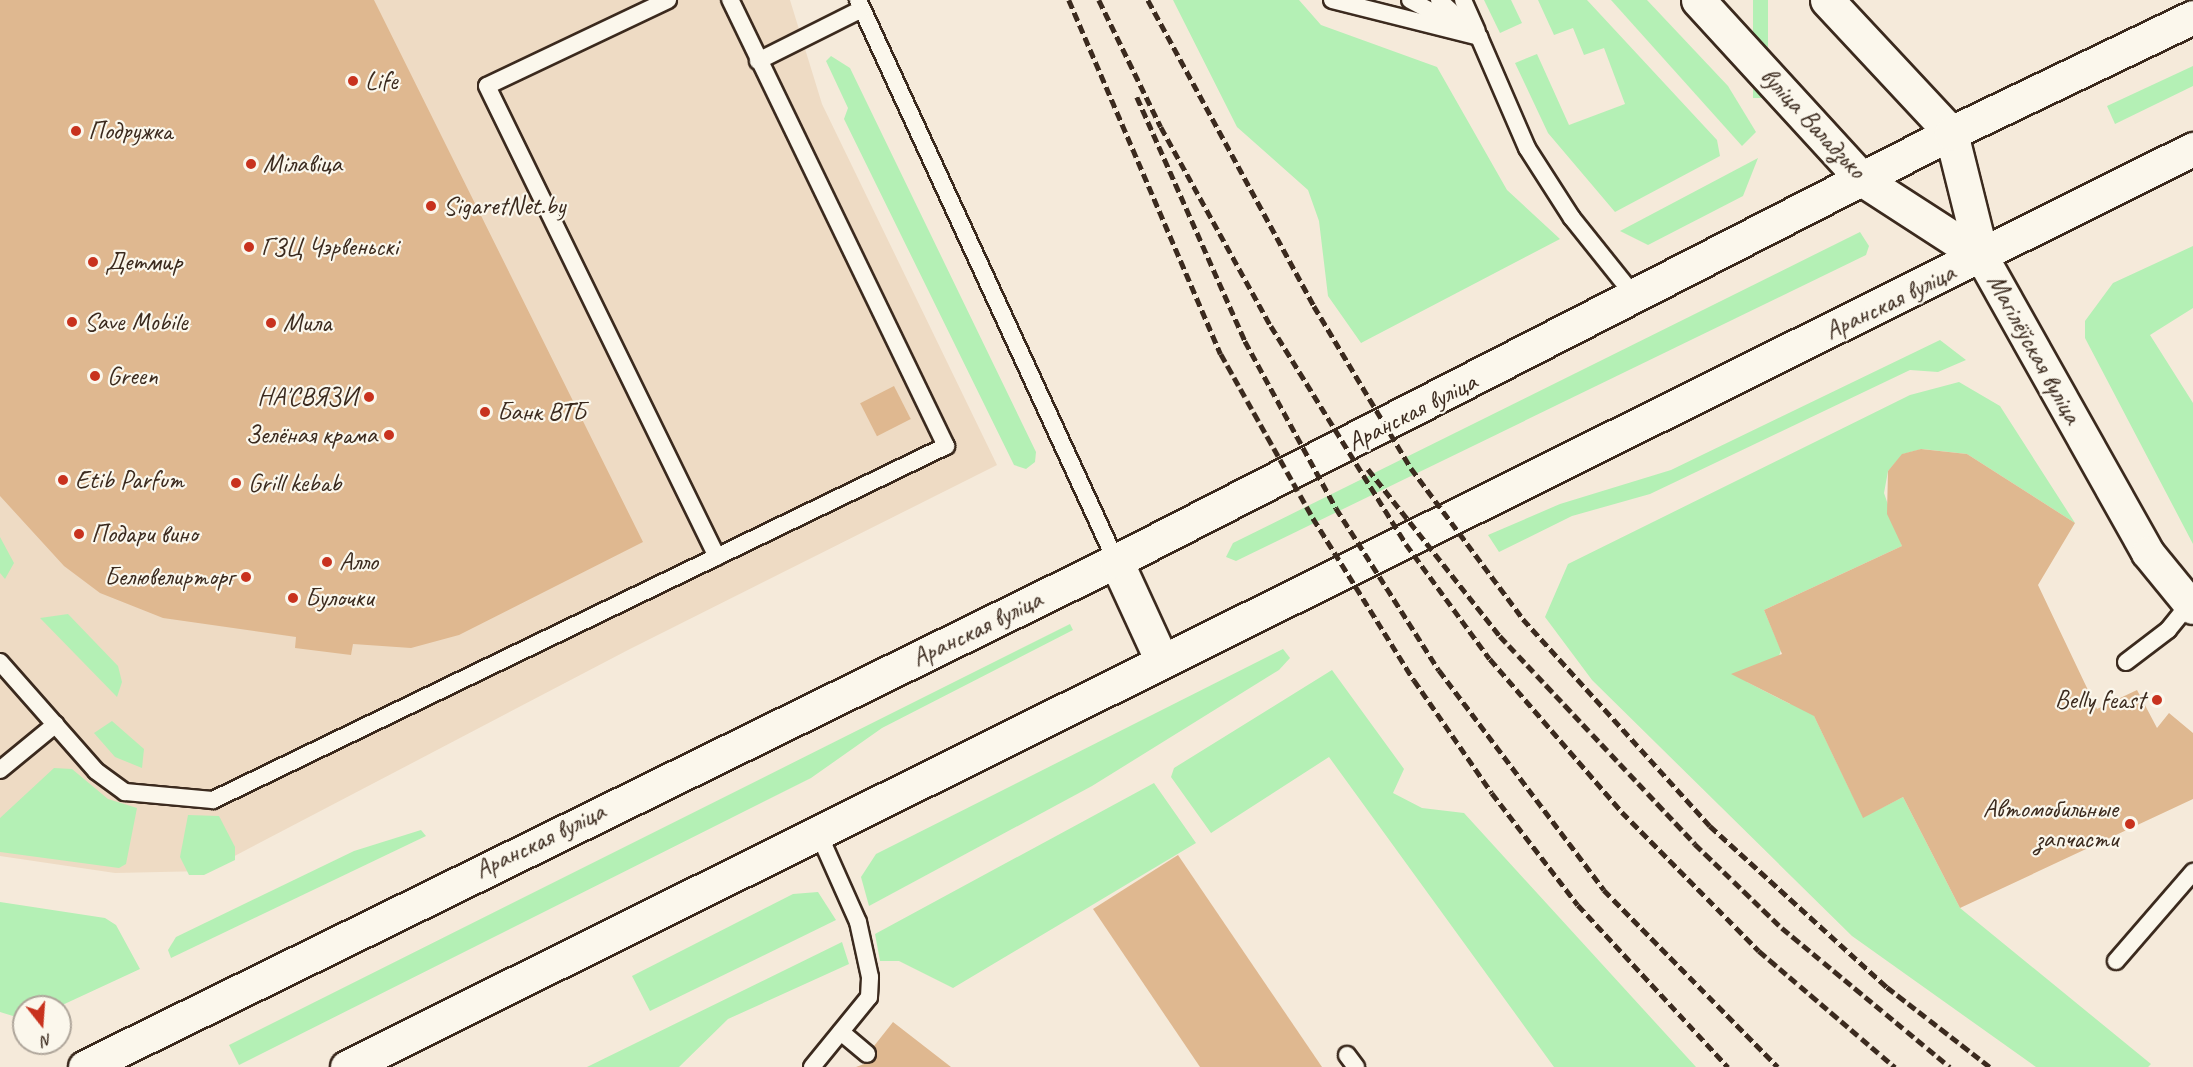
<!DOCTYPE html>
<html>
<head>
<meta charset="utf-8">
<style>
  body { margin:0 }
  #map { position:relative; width:2193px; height:1067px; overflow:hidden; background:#f5eada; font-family:Caveat,sans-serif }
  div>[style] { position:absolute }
  .built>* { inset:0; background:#eedbc4 }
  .green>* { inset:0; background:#b4f0b5; transform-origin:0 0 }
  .building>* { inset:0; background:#dfb890; transform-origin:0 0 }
  .roads { filter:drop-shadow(2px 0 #3b2a1e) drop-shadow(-2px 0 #3b2a1e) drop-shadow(0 2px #3b2a1e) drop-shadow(0 -2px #3b2a1e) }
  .service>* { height:16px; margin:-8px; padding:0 8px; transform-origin:8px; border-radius:8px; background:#fbf7ec }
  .minor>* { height:32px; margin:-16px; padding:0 16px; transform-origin:16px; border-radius:16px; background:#fbf7ec }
  .secondary>* { height:33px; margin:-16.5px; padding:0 16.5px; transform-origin:16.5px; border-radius:16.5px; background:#fbf7ec }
  .primary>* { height:33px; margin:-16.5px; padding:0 16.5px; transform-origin:16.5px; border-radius:16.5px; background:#fbf7ec }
  .rail>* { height:4.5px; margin-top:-2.25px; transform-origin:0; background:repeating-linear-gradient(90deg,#3b2a1e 0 9px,transparent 0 13.5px) }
  .dots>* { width:16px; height:16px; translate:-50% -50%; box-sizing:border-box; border:3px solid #fbf7ec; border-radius:50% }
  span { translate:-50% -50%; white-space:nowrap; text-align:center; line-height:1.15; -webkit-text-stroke:4.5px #fbf7ec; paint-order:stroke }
  .poi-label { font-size:26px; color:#3b2a1e }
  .left { translate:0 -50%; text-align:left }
  .right { translate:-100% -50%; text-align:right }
  .street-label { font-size:26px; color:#3b2a1e }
  .north { position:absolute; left:12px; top:995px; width:60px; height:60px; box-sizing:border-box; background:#fbf7ec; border:2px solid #aea59a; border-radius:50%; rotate:163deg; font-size:16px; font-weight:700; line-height:24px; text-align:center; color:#3b2a1e }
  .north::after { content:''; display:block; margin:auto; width:21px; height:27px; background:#c8321e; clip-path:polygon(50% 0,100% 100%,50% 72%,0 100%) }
</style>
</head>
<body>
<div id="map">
  <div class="built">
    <i style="clip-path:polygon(0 0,790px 0,822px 104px,997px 465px,628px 650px,206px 871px,115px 873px,0 856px)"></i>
  </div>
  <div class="green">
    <i style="clip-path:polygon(1173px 0,1299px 0,1321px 25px,1437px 67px,1507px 190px,1560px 239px,1361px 343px,1328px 296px,1319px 221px,1308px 190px,1237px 127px)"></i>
    <i style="clip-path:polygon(1484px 0,1511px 0,1522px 23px,1500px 33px)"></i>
    <i style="clip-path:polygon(1538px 0,1587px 0,1717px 140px,1720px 156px,1615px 212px,1548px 133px,1515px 63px,1537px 54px,1569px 125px,1625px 104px,1604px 48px,1584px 55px,1573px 28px,1554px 35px)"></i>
    <i style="clip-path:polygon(1611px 0,1647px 0,1728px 86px,1756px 132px,1742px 146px)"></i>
    <i style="left:1753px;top:0;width:15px;height:98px"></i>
    <i style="clip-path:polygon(831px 56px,850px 68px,1036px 452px,1035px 462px,1026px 469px,1014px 465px,844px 119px,848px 108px,826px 61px)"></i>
    <i style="clip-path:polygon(2193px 66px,2193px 86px,2115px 124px,2107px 106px)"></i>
    <i style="clip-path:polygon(1758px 158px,1743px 196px,1648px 245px,1620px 231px)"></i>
    <i style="clip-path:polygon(1860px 232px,1869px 246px,1866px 255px,1236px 561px,1226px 557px,1233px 543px)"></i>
    <i style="clip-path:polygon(2193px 246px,2193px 308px,2150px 335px,2193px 403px,2193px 544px,2085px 338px,2085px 321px,2113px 283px)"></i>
    <i style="clip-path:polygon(1940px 340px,1966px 360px,1938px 372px,1910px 370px,1650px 494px,1572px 516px,1499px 552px,1488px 535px,1560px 504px,1671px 470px)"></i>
    <i style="clip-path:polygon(1959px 382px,2000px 406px,2075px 523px,1967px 454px,1922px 449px,1903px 454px,1888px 471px,1884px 493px,1902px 546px,1764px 610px,1781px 650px,1774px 671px,1744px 675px,1747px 682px,1790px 704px,1801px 689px,1863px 817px,1903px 797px,1960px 908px,2151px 1064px,2148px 1067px,2036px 1067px,1852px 936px,1592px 680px,1545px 617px,1568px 564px,1910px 395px)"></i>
    <i style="clip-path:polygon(0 537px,14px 563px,5px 579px,0 573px)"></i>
    <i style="clip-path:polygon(68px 614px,118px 666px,122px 682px,117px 697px,40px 618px)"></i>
    <i style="clip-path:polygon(1070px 624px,1073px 630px,882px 728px,811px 778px,239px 1065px,229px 1045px)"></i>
    <i style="clip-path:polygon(1283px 649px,1290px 658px,1279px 670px,1092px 786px,869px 906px,861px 877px,876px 854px)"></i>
    <i style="clip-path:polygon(1332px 670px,1404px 769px,1393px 793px,1422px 808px,1464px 813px,1696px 1067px,1554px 1067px,1329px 757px,1211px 833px,1171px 777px,1174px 768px)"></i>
    <i style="clip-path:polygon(112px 721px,144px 749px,142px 768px,115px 757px,94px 733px)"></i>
    <i style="clip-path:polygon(54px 768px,72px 769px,108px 799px,137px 808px,126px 864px,119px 868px,0 852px,0 818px)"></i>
    <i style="clip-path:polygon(1154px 783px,1196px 843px,953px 988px,899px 961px,880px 961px,875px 934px)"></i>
    <i style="clip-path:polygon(188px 815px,219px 816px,235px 847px,235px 860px,204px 875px,189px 875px,180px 857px)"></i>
    <i style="clip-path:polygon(421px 830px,426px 836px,171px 958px,168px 950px,176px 937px,354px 851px)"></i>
    <i style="clip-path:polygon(818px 892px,836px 920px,650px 1011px,632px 976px,793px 894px)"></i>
    <i style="clip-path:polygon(0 902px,105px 918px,116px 925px,140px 969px,58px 1007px,24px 1007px,24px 1015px,13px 1016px,0 1012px)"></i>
    <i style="clip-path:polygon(842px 942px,849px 964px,728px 1019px,679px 1067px,587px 1067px)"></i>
  </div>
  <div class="building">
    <i style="clip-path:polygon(0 0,374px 0,643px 542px,459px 635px,411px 648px,353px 644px,351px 655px,295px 648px,296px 637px,163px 618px,100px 593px,64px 566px,0 496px)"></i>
    <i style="left:894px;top:386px;width:37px;height:38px;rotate:63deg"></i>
    <i style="clip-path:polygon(1921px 449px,1967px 454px,2075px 523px,2038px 585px,2097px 709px,2137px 690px,2157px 728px,2169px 713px,2193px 733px,2193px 799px,1960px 908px,1903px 797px,1863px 818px,1814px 716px,1731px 674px,1782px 654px,1764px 610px,1902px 546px,1887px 514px,1888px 471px,1902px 454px)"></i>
    <i style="clip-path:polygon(1178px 855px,1322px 1067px,1200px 1067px,1093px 909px)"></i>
    <i style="clip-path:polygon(893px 1022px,951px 1067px,856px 1067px,875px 1060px,874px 1046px)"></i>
  </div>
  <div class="roads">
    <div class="service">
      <i style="left:668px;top:0;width:200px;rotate:154.6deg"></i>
      <i style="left:487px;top:86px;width:524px;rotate:63.97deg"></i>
      <i style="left:858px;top:0;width:617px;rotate:65.3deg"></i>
      <i style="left:1332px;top:0;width:152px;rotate:14.1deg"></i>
      <i style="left:1410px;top:0;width:53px;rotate:28deg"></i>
      <i style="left:1439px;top:0;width:54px;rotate:42.8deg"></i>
      <i style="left:1479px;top:37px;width:121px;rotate:66.6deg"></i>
      <i style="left:1527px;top:148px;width:83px;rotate:57.3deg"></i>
      <i style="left:1572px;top:218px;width:104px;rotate:51.3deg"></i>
      <i style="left:1463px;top:0;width:34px;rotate:66deg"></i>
      <i style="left:758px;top:61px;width:116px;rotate:-26.6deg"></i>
      <i style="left:0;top:662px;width:145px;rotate:48.6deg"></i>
      <i style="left:96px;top:771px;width:36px;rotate:36deg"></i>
      <i style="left:125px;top:792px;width:88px;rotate:5.2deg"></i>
      <i style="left:213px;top:800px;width:814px;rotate:-25.78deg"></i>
      <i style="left:946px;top:446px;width:496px;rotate:-115.8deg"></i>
      <i style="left:2126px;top:662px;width:53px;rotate:-37.3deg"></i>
      <i style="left:2168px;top:630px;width:32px;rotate:-51deg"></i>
      <i style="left:0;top:770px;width:72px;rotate:-39.4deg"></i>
      <i style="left:2116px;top:961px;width:118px;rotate:-49.1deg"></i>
      <i style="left:841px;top:1032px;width:34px;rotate:40deg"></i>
      <i style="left:1347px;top:1055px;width:15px;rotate:53deg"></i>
      <i style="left:812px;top:1067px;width:90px;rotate:-50.8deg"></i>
      <i style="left:869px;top:997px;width:20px;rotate:-87deg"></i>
      <i style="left:870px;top:977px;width:56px;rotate:-102.3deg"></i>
      <i style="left:858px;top:922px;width:101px;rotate:-114deg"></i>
    </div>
    <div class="minor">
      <i style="left:1982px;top:257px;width:339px;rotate:60.7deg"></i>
      <i style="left:2148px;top:553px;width:71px;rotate:50.7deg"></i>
    </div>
    <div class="secondary">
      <i style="left:1698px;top:0;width:244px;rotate:47.5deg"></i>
      <i style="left:1863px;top:180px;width:142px;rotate:32.9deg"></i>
      <i style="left:1827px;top:0;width:182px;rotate:47deg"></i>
      <i style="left:1951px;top:133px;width:128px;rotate:76deg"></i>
    </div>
    <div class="primary">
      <i style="left:1116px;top:561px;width:108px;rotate:65.3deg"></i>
      <i style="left:85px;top:1067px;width:1148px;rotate:-26.14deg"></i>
      <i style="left:1116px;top:561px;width:938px;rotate:-27.14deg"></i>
      <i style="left:1951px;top:133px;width:268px;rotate:-25.6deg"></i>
      <i style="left:347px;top:1067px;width:2062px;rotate:-26.44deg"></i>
    </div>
  </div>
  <div class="rail">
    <i style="left:1069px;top:0;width:385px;rotate:66.8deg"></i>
    <i style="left:1221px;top:354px;width:188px;rotate:60.7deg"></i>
    <i style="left:1313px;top:518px;width:191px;rotate:58.1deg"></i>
    <i style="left:1414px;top:680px;width:137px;rotate:55.4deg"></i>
    <i style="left:1492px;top:793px;width:141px;rotate:52.5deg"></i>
    <i style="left:1578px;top:905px;width:221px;rotate:47.2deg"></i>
    <i style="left:1099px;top:0;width:141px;rotate:64deg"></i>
    <i style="left:1161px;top:127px;width:227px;rotate:61.1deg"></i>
    <i style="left:1271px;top:326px;width:256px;rotate:58.2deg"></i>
    <i style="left:1406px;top:544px;width:142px;rotate:53.9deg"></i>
    <i style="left:1490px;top:659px;width:202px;rotate:49.2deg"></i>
    <i style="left:1622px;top:812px;width:195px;rotate:45.4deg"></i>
    <i style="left:1759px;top:951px;width:179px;rotate:40.5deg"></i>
    <i style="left:1148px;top:0;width:348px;rotate:61.5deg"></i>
    <i style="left:1314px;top:306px;width:189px;rotate:59.1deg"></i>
    <i style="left:1411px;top:468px;width:188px;rotate:53.4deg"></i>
    <i style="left:1523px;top:619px;width:279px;rotate:47.9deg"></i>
    <i style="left:1710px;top:826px;width:239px;rotate:42.3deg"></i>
    <i style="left:1887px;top:987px;width:130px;rotate:37.8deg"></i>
    <i style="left:1137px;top:97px;width:267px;rotate:66.1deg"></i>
    <i style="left:1245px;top:341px;width:190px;rotate:61.4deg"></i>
    <i style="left:1336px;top:508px;width:192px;rotate:57.6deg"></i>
    <i style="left:1439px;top:670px;width:275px;rotate:53.1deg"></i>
    <i style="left:1604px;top:890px;width:248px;rotate:45.5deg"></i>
    <i style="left:1368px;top:469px;width:213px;rotate:51.7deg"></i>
    <i style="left:1500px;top:636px;width:285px;rotate:46.8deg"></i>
    <i style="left:1695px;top:844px;width:121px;rotate:44deg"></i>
    <i style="left:1782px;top:928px;width:218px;rotate:39.6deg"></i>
  </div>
  <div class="dots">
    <i style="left:353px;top:81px;background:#c8321e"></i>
    <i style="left:76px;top:131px;background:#c8321e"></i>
    <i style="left:251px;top:164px;background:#c8321e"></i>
    <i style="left:431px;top:206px;background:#c8321e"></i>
    <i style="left:249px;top:247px;background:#c8321e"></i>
    <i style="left:93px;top:262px;background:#c8321e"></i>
    <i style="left:72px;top:322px;background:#c8321e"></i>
    <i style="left:271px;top:323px;background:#c8321e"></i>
    <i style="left:95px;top:376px;background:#c8321e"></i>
    <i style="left:369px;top:397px;background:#c8321e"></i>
    <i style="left:485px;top:412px;background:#c8321e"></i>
    <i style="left:389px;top:435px;background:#c8321e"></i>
    <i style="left:63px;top:480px;background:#c8321e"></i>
    <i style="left:236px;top:483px;background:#c8321e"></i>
    <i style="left:79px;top:534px;background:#c8321e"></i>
    <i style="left:327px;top:562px;background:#c8321e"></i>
    <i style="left:246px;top:577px;background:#c8321e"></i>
    <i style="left:293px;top:598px;background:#c8321e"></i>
    <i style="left:2157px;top:700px;background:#c8321e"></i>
    <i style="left:2130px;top:824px;background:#c8321e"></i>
  </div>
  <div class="poi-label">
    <span class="left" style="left:365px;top:81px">Life</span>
    <span class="left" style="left:88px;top:131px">Подружка</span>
    <span class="left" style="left:263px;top:164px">Мілавіца</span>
    <span class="left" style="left:443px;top:206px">SigaretNet.by</span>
    <span class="left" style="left:261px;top:247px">ГЗЦ Чэрвеньскі</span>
    <span class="left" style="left:105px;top:262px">Детмир</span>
    <span class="left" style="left:84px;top:322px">Save Mobile</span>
    <span class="left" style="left:283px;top:323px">Мила</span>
    <span class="left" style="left:107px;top:376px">Green</span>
    <span class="right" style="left:357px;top:397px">НА'СВЯЗИ</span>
    <span class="left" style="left:497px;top:412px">Банк ВТБ</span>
    <span class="right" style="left:377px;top:435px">Зелёная крама</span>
    <span class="left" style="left:75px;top:480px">Etib Parfum</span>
    <span class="left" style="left:248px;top:483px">Grill kebab</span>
    <span class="left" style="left:91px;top:534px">Подари вино</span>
    <span class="left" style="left:339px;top:562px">Алло</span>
    <span class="right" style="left:234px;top:577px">Белювелирторг</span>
    <span class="left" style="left:305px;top:598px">Булочки</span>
    <span class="right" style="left:2145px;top:700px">Belly feast</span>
    <span class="right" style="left:2118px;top:824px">Автомобильные<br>запчасти</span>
  </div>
  <div class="street-label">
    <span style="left:1813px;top:123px;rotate:47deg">вуліца Валадзько</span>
    <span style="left:1890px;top:302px;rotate:-26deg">Аранская вуліца</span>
    <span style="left:2034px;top:349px;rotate:61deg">Магілёўская вуліца</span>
    <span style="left:1412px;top:412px;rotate:-27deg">Аранская вуліца</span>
    <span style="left:977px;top:629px;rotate:-26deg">Аранская вуліца</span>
    <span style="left:540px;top:841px;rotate:-26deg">Аранская вуліца</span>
  </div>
  <div class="north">N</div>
</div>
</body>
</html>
